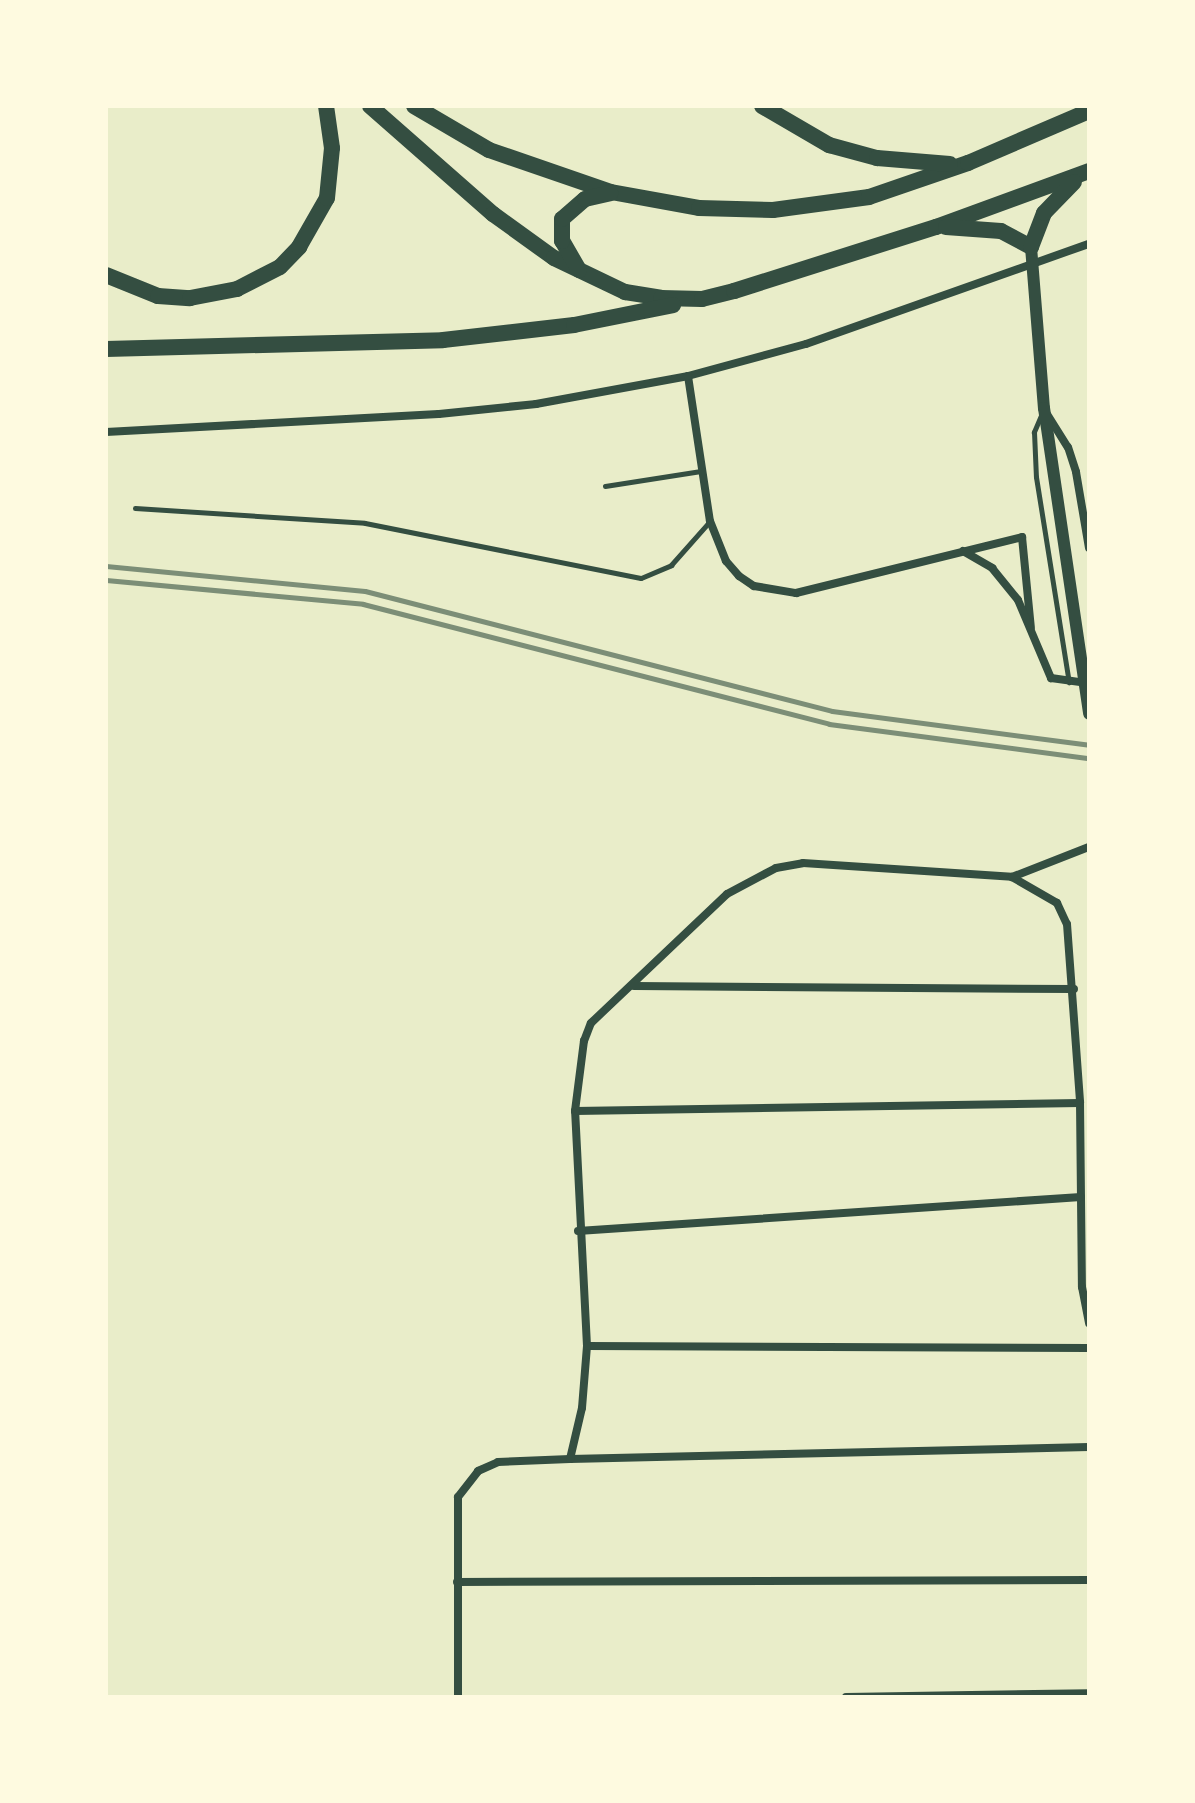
<!DOCTYPE html>
<html>
<head>
<meta charset="utf-8">
<style>
  body { margin:0 }
  #map { position:relative; width:1195px; height:1803px; overflow:hidden; background:#e9edc9; font-family:"Titillium Web",sans-serif }
  div>[style] { position:absolute }
  .service>* { height:5px; margin:-2.5px; padding:0 2.5px; transform-origin:2.5px; border-radius:2.5px; background:#344e41 }
  .minor>* { height:8px; margin:-4px; padding:0 4px; transform-origin:4px; border-radius:4px; background:#344e41 }
  .tertiary>* { height:12px; margin:-6px; padding:0 6px; transform-origin:6px; border-radius:6px; background:#344e41 }
  .trunk>* { height:16px; margin:-8px; padding:0 8px; transform-origin:8px; border-radius:8px; background:#344e41 }
  .rail>* { height:5px; margin:-2.5px; padding:0 2.5px; transform-origin:2.5px; border-radius:2.5px; background:#7c8e77 }
  span { translate:-50% -50%; white-space:nowrap; text-align:center; line-height:1.15; -webkit-text-stroke:8px #fefae0; paint-order:stroke }
  .frame { position:absolute; inset:0; border:108px solid #fefae0; pointer-events:none }
</style>
</head>
<body>
<div id="map">
  <div class="service">
    <i style="left:1042px;top:413px;width:21px;rotate:113deg"></i>
    <i style="left:1034px;top:432px;width:45px;rotate:87.5deg"></i>
    <i style="left:1036px;top:477px;width:208px;rotate:80.9deg"></i>
    <i style="left:605px;top:486px;width:97px;rotate:-8.9deg"></i>
    <i style="left:135px;top:508px;width:230px;rotate:3.7deg"></i>
    <i style="left:365px;top:523px;width:281px;rotate:11.3deg"></i>
    <i style="left:641px;top:578px;width:33px;rotate:-23deg"></i>
    <i style="left:671px;top:565px;width:57px;rotate:-48.5deg"></i>
  </div>
  <div class="minor">
    <i style="left:688px;top:376px;width:147px;rotate:81.4deg"></i>
    <i style="left:710px;top:521px;width:43px;rotate:68.2deg"></i>
    <i style="left:726px;top:561px;width:20px;rotate:49deg"></i>
    <i style="left:739px;top:576px;width:18px;rotate:34deg"></i>
    <i style="left:754px;top:586px;width:43px;rotate:9.5deg"></i>
    <i style="left:796px;top:593px;width:233px;rotate:-13.9deg"></i>
    <i style="left:1022px;top:537px;width:91px;rotate:84.4deg"></i>
    <i style="left:1047px;top:414px;width:39px;rotate:58deg"></i>
    <i style="left:1068px;top:447px;width:26px;rotate:72deg"></i>
    <i style="left:1076px;top:472px;width:77px;rotate:80.3deg"></i>
    <i style="left:106px;top:432px;width:333px;rotate:-3.1deg"></i>
    <i style="left:439px;top:414px;width:98px;rotate:-5.9deg"></i>
    <i style="left:536px;top:404px;width:155px;rotate:-10.4deg"></i>
    <i style="left:688px;top:376px;width:122px;rotate:-15.2deg"></i>
    <i style="left:806px;top:344px;width:300px;rotate:-19.5deg"></i>
    <i style="left:963px;top:551px;width:34px;rotate:30deg"></i>
    <i style="left:992px;top:568px;width:41px;rotate:50.9deg"></i>
    <i style="left:1018px;top:600px;width:85px;rotate:67.1deg"></i>
    <i style="left:1051px;top:678px;width:35px;rotate:8deg"></i>
    <i style="left:1012px;top:877px;width:52px;rotate:30deg"></i>
    <i style="left:1057px;top:903px;width:23px;rotate:65deg"></i>
    <i style="left:1067px;top:924px;width:179px;rotate:85.8deg"></i>
    <i style="left:1080px;top:1103px;width:184px;rotate:89.4deg"></i>
    <i style="left:1082px;top:1287px;width:37px;rotate:79deg"></i>
    <i style="left:634px;top:986px;width:440px;rotate:0.4deg"></i>
    <i style="left:575px;top:1111px;width:505px;rotate:-0.91deg"></i>
    <i style="left:578px;top:1231px;width:504px;rotate:-3.87deg"></i>
    <i style="left:587px;top:1346px;width:502px;rotate:0.23deg"></i>
    <i style="left:570px;top:1459px;width:519px;rotate:-1.32deg"></i>
    <i style="left:457px;top:1582px;width:632px;rotate:-0.18deg"></i>
    <i style="left:458px;top:1697px;width:200px;rotate:-90deg"></i>
    <i style="left:458px;top:1497px;width:33px;rotate:-52deg"></i>
    <i style="left:478px;top:1471px;width:22px;rotate:-24deg"></i>
    <i style="left:498px;top:1462px;width:72px;rotate:-2.4deg"></i>
    <i style="left:570px;top:1459px;width:52px;rotate:-76.8deg"></i>
    <i style="left:582px;top:1408px;width:62px;rotate:-85.4deg"></i>
    <i style="left:587px;top:1346px;width:235px;rotate:-92.9deg"></i>
    <i style="left:575px;top:1111px;width:71px;rotate:-82.7deg"></i>
    <i style="left:584px;top:1041px;width:19px;rotate:-69deg"></i>
    <i style="left:591px;top:1023px;width:187px;rotate:-43.5deg"></i>
    <i style="left:727px;top:894px;width:55px;rotate:-28deg"></i>
    <i style="left:776px;top:868px;width:27px;rotate:-10deg"></i>
    <i style="left:803px;top:863px;width:209px;rotate:3.8deg"></i>
    <i style="left:1012px;top:877px;width:83px;rotate:-21.3deg"></i>
    <i style="left:846px;top:1697px;width:243px;rotate:-0.9deg"></i>
  </div>
  <div class="tertiary">
    <i style="left:1031px;top:247px;width:162px;rotate:85.4deg"></i>
    <i style="left:1044px;top:408px;width:309px;rotate:81.6deg"></i>
  </div>
  <div class="trunk">
    <i style="left:370px;top:106px;width:164px;rotate:41.3deg"></i>
    <i style="left:493px;top:214px;width:75px;rotate:35.8deg"></i>
    <i style="left:554px;top:258px;width:79px;rotate:25.6deg"></i>
    <i style="left:625px;top:292px;width:36px;rotate:9deg"></i>
    <i style="left:661px;top:298px;width:41px;rotate:1.4deg"></i>
    <i style="left:702px;top:299px;width:33px;rotate:-14deg"></i>
    <i style="left:734px;top:291px;width:212px;rotate:-17.6deg"></i>
    <i style="left:936px;top:227px;width:163px;rotate:-20.1deg"></i>
    <i style="left:414px;top:106px;width:87px;rotate:30.4deg"></i>
    <i style="left:489px;top:150px;width:129px;rotate:19deg"></i>
    <i style="left:611px;top:192px;width:89px;rotate:10.3deg"></i>
    <i style="left:699px;top:208px;width:74px;rotate:1.5deg"></i>
    <i style="left:773px;top:210px;width:97px;rotate:-7.7deg"></i>
    <i style="left:869px;top:197px;width:105px;rotate:-19deg"></i>
    <i style="left:968px;top:163px;width:132px;rotate:-23.3deg"></i>
    <i style="left:762px;top:106px;width:78px;rotate:30.2deg"></i>
    <i style="left:829px;top:145px;width:50px;rotate:15.2deg"></i>
    <i style="left:877px;top:158px;width:73px;rotate:4.7deg"></i>
    <i style="left:946px;top:227px;width:55px;rotate:4.2deg"></i>
    <i style="left:1001px;top:231px;width:34px;rotate:28deg"></i>
    <i style="left:1031px;top:247px;width:36px;rotate:-69deg"></i>
    <i style="left:1044px;top:213px;width:43px;rotate:-45.9deg"></i>
    <i style="left:579px;top:270px;width:34px;rotate:-120deg"></i>
    <i style="left:562px;top:241px;width:22px;rotate:-90deg"></i>
    <i style="left:562px;top:219px;width:30px;rotate:-41deg"></i>
    <i style="left:585px;top:199px;width:26px;rotate:-13deg"></i>
    <i style="left:106px;top:275px;width:56px;rotate:22deg"></i>
    <i style="left:158px;top:296px;width:32px;rotate:4deg"></i>
    <i style="left:190px;top:298px;width:48px;rotate:-10.8deg"></i>
    <i style="left:237px;top:289px;width:48px;rotate:-27.1deg"></i>
    <i style="left:280px;top:267px;width:28px;rotate:-46deg"></i>
    <i style="left:299px;top:247px;width:56px;rotate:-60.3deg"></i>
    <i style="left:327px;top:198px;width:50px;rotate:-84.3deg"></i>
    <i style="left:332px;top:148px;width:42px;rotate:-98.1deg"></i>
    <i style="left:106px;top:349px;width:337px;rotate:-1.5deg"></i>
    <i style="left:443px;top:340px;width:132px;rotate:-6.5deg"></i>
    <i style="left:574px;top:325px;width:101px;rotate:-11.4deg"></i>
  </div>
  <div class="rail">
    <i style="left:106px;top:566px;width:260px;rotate:5.5deg"></i>
    <i style="left:365px;top:591px;width:482px;rotate:14.4deg"></i>
    <i style="left:832px;top:711px;width:259px;rotate:7.5deg"></i>
    <i style="left:106px;top:580px;width:258px;rotate:5.3deg"></i>
    <i style="left:363px;top:604px;width:481px;rotate:14.4deg"></i>
    <i style="left:829px;top:724px;width:262px;rotate:7.5deg"></i>
  </div>
  <div class="frame"></div>
</div>
</body>
</html>
